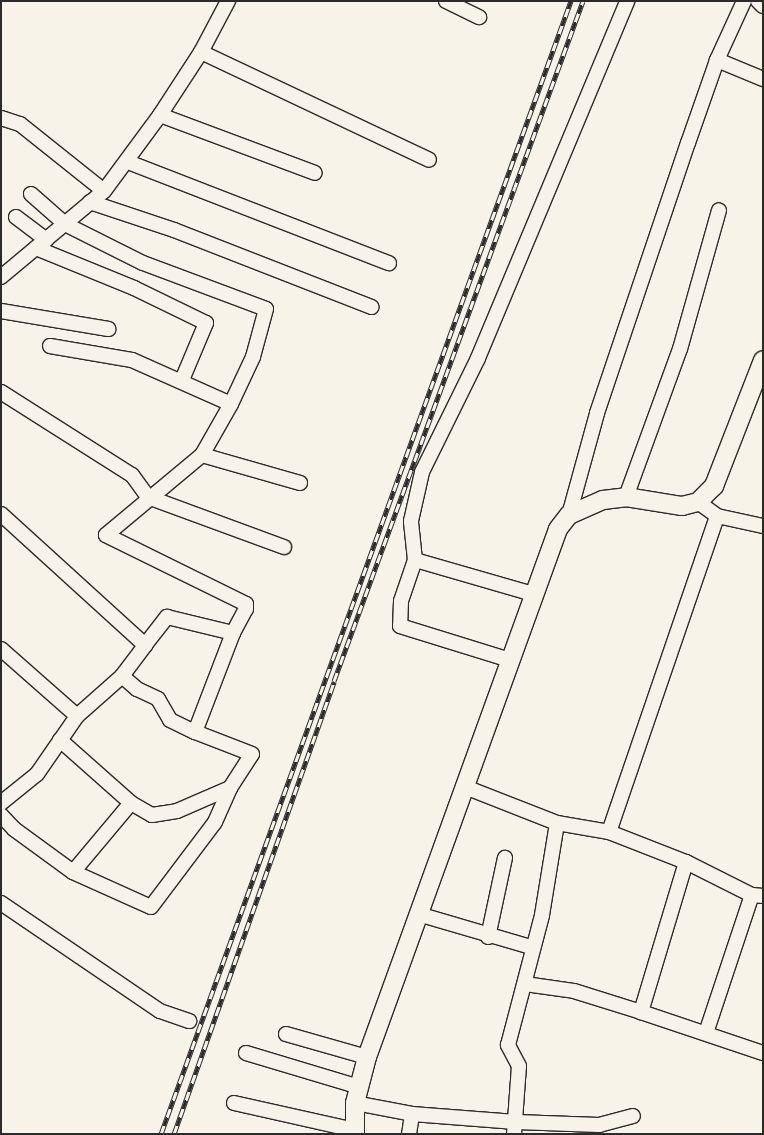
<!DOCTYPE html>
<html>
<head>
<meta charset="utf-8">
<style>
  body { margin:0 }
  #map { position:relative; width:764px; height:1135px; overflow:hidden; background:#f7f3e8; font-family:Kalam,sans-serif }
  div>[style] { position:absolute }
  .roads { filter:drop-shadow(1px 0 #2b2b2b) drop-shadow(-1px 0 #2b2b2b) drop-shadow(0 1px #2b2b2b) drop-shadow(0 -1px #2b2b2b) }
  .minor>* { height:14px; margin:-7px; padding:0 7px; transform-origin:7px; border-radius:7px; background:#f7f3e8 }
  .major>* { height:18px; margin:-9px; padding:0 9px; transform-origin:9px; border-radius:9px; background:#f7f3e8 }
  .rail>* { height:5px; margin-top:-2.5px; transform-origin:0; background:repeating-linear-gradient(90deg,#f7f3e8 0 9px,#2b2b2b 0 18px); box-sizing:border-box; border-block:1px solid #2b2b2b }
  span { translate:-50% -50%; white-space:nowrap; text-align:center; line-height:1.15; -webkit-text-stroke:5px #f7f3e8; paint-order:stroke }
  .frame { position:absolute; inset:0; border:2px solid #2b2b2b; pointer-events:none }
</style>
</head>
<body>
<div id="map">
  <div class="roads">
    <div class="minor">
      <i style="left:446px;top:1px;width:37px;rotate:26deg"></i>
      <i style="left:758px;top:1px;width:7px;rotate:45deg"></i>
      <i style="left:201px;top:52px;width:252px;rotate:25.3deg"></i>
      <i style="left:717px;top:60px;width:50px;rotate:22.4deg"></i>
      <i style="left:160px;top:115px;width:165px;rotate:20.5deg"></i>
      <i style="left:1px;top:118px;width:20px;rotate:18deg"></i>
      <i style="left:20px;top:124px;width:107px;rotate:38.6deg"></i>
      <i style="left:128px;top:162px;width:280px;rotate:21.2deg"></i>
      <i style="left:31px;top:194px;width:45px;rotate:41.4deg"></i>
      <i style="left:65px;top:224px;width:87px;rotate:26.6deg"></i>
      <i style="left:143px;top:263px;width:131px;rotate:20.5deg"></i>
      <i style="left:266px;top:309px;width:50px;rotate:105.2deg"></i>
      <i style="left:253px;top:357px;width:52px;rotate:115.1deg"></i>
      <i style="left:90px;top:202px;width:89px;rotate:18.4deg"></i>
      <i style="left:174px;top:230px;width:212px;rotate:21.3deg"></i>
      <i style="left:16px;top:217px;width:38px;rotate:37deg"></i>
      <i style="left:36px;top:248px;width:106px;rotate:22.2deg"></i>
      <i style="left:134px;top:288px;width:80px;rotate:25.9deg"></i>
      <i style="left:206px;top:323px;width:62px;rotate:112.8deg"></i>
      <i style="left:1px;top:277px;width:134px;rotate:-39.9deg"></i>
      <i style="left:104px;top:191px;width:94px;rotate:-53.6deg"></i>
      <i style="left:160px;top:115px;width:75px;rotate:-56.9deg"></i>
      <i style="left:201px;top:52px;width:58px;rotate:-62.1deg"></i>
      <i style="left:1px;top:311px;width:109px;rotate:9.5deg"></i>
      <i style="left:50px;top:346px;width:83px;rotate:9.7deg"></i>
      <i style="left:132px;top:360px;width:108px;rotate:24deg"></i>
      <i style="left:231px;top:404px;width:59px;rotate:119.6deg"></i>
      <i style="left:1px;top:392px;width:155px;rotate:32.4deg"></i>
      <i style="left:132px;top:475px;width:27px;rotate:54deg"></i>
      <i style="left:148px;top:497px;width:145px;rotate:20.2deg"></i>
      <i style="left:626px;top:497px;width:158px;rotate:-70deg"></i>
      <i style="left:680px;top:349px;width:144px;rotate:-74.3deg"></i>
      <i style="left:698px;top:502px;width:24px;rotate:36deg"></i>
      <i style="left:717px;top:516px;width:47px;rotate:12.3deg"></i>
      <i style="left:1px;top:514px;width:195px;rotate:42.3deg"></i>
      <i style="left:145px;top:645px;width:36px;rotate:-52deg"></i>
      <i style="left:167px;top:617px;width:68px;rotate:13.6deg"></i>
      <i style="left:233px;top:633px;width:27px;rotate:-62deg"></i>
      <i style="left:246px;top:609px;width:5px;rotate:-90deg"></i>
      <i style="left:246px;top:604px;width:156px;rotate:-153.8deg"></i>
      <i style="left:106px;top:535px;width:125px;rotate:-39.8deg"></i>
      <i style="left:202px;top:455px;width:102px;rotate:15.9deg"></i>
      <i style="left:569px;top:515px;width:106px;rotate:-74.6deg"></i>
      <i style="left:597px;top:413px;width:285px;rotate:-71.4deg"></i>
      <i style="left:688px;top:143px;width:88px;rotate:-70.7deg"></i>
      <i style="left:717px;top:60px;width:65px;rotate:-65.4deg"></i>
      <i style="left:415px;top:560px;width:43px;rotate:108.9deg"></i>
      <i style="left:401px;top:601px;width:25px;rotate:92deg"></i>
      <i style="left:400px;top:626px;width:115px;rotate:17.2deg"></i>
      <i style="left:533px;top:594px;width:123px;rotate:-163.9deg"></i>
      <i style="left:415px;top:560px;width:39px;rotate:-96deg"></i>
      <i style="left:411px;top:521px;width:50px;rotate:-77.3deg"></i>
      <i style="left:422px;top:472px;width:127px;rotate:-63.8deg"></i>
      <i style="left:478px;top:358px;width:387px;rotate:-67.3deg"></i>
      <i style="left:1px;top:649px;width:101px;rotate:41.4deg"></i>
      <i style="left:77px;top:716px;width:60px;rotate:-41.6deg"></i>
      <i style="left:122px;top:676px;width:39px;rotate:-53deg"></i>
      <i style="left:122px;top:676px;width:20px;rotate:41deg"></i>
      <i style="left:137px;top:689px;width:23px;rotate:25deg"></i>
      <i style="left:158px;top:699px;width:24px;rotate:60deg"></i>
      <i style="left:170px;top:720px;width:28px;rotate:26deg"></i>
      <i style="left:60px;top:740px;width:95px;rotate:41.6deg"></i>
      <i style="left:131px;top:803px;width:24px;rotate:30deg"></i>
      <i style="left:152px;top:815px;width:25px;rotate:-9deg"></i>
      <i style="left:177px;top:811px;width:58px;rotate:-23.5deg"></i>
      <i style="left:465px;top:787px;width:99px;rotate:21.4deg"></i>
      <i style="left:557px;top:823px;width:53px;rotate:9.8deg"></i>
      <i style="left:609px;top:832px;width:83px;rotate:21.3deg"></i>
      <i style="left:686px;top:862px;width:74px;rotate:26.6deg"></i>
      <i style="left:752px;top:895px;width:11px;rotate:5deg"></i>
      <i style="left:1px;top:803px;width:46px;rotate:-38.9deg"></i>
      <i style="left:37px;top:774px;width:70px;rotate:-55.4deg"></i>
      <i style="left:1px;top:815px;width:19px;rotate:47deg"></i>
      <i style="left:14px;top:829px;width:73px;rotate:36.1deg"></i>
      <i style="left:73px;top:872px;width:85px;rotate:24.2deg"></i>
      <i style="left:151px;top:907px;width:106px;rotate:-53deg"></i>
      <i style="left:215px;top:822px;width:37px;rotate:-66deg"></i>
      <i style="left:230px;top:788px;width:40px;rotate:-57.1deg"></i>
      <i style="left:252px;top:754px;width:61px;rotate:-158.9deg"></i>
      <i style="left:195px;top:732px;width:106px;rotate:-69deg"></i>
      <i style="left:609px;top:832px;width:334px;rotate:-71.1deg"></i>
      <i style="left:686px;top:862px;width:157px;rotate:106.7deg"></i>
      <i style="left:641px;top:1012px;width:129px;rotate:18.6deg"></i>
      <i style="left:73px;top:872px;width:90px;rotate:-50deg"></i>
      <i style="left:1px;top:903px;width:192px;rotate:34.2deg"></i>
      <i style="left:160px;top:1011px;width:31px;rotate:19deg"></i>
      <i style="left:418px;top:914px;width:118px;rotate:16.3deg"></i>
      <i style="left:488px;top:937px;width:81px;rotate:-77.9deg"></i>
      <i style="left:525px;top:984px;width:49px;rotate:8.1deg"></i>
      <i style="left:574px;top:991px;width:70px;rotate:17.4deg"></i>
      <i style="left:706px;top:1033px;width:145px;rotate:-71.6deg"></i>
      <i style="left:286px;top:1034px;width:84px;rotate:15.9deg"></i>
      <i style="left:246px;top:1053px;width:118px;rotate:16.7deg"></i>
      <i style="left:234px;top:1103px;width:124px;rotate:12.6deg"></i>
      <i style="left:355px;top:1103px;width:58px;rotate:10.9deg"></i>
      <i style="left:412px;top:1114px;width:104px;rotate:4.4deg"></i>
      <i style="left:516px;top:1122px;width:83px;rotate:2.1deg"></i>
      <i style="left:599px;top:1125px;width:35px;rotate:-15deg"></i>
      <i style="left:409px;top:1134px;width:20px;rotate:-81deg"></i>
      <i style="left:514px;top:1134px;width:68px;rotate:-85.8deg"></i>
      <i style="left:519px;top:1066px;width:24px;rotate:-118deg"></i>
      <i style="left:508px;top:1045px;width:134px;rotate:-75.3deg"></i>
      <i style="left:542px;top:915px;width:93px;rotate:-80.7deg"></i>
    </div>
    <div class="major">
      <i style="left:355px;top:1134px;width:31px;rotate:-90deg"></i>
      <i style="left:355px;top:1103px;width:48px;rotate:-75.4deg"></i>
      <i style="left:367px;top:1057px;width:561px;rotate:-70.11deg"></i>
      <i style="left:558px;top:529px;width:18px;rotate:-52deg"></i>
      <i style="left:569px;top:515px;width:37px;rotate:-24deg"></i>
      <i style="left:603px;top:500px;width:23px;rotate:-7deg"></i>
      <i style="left:626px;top:497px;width:57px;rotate:9.1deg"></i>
      <i style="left:682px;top:506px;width:16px;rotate:-14deg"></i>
      <i style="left:698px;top:502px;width:23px;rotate:-45deg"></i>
      <i style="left:714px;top:486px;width:135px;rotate:-68.7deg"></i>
    </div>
  </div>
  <div class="rail">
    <i style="left:161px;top:1134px;width:1205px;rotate:-70.11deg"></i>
    <i style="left:174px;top:1134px;width:480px;rotate:-70.5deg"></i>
    <i style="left:334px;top:681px;width:724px;rotate:-69.89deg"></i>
  </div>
  <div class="frame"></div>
</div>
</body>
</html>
